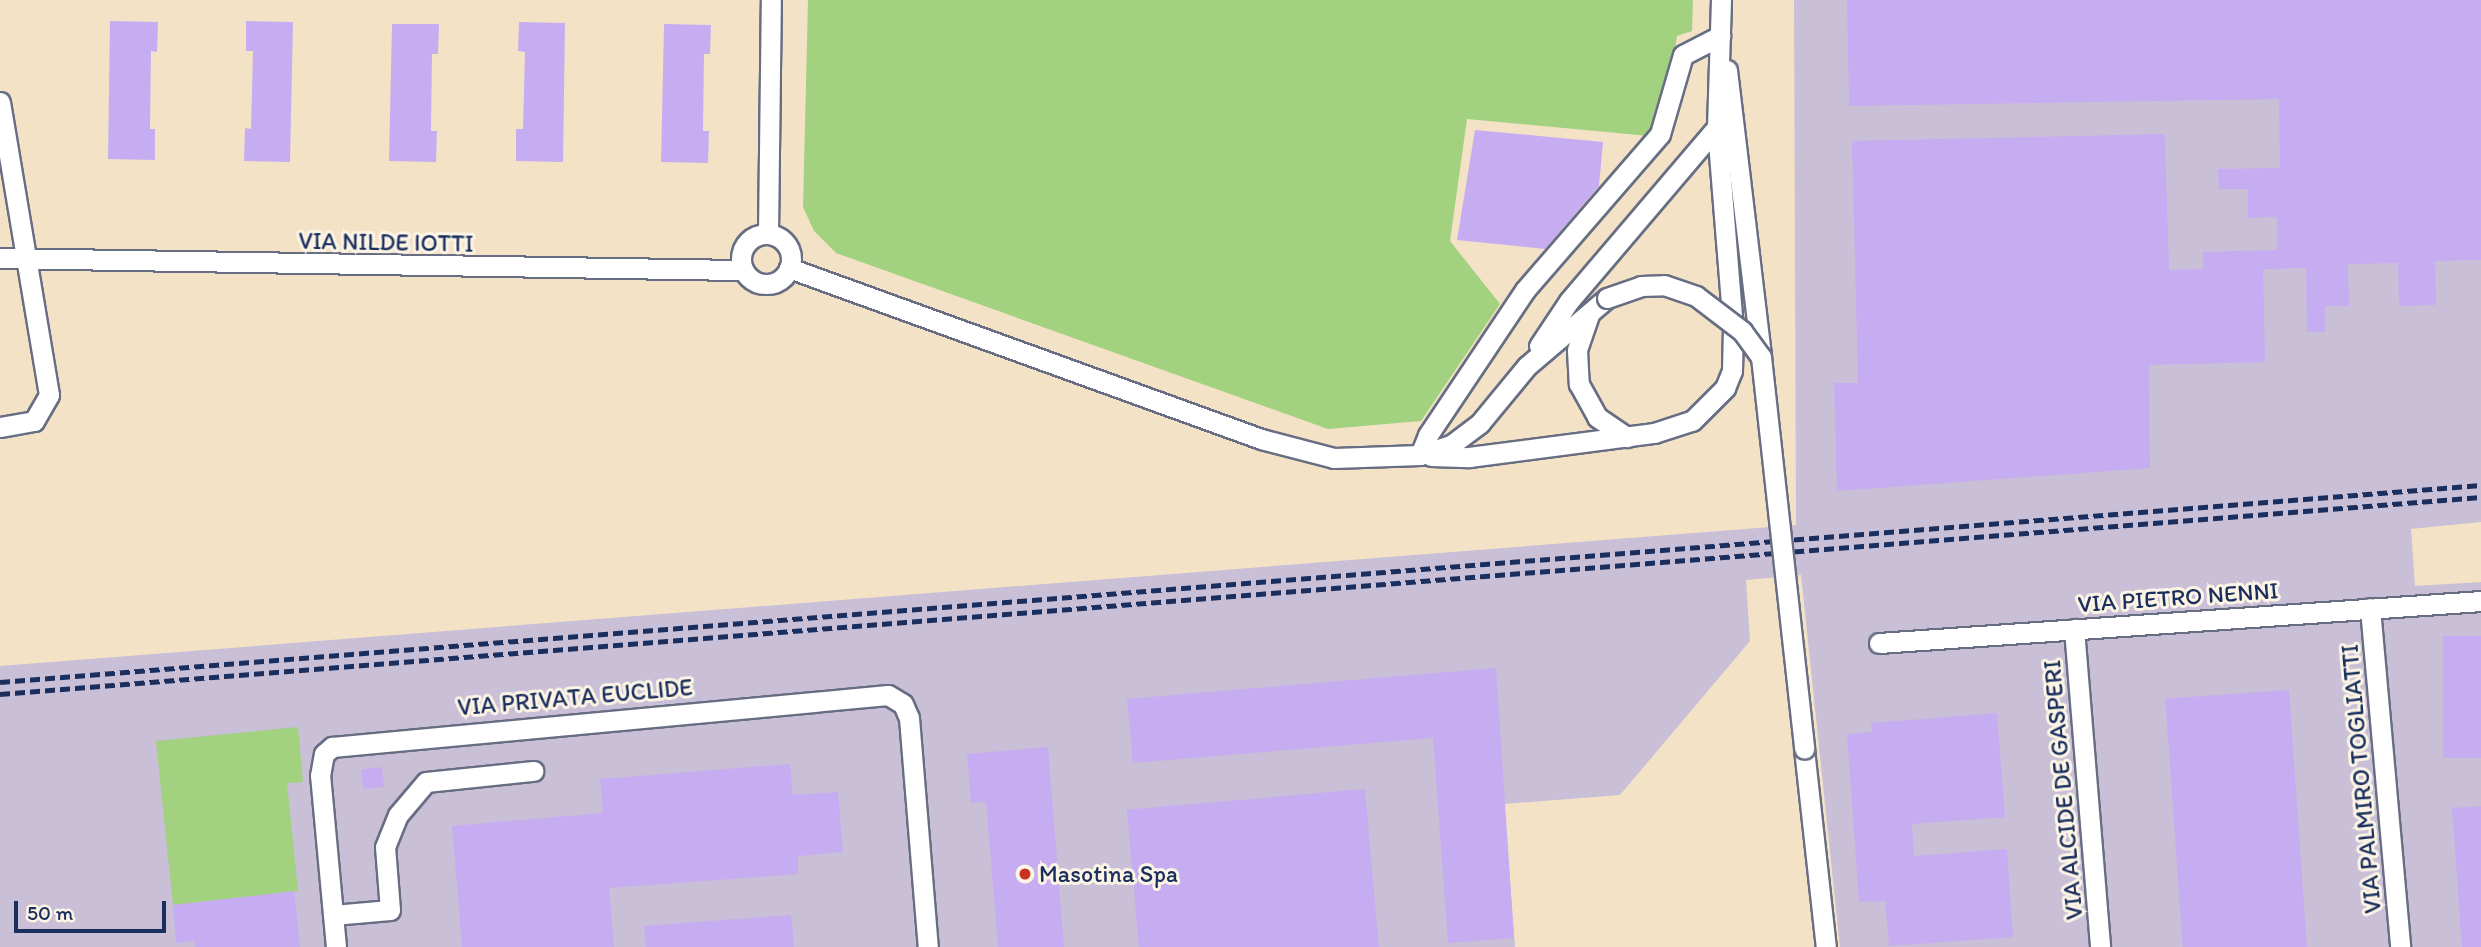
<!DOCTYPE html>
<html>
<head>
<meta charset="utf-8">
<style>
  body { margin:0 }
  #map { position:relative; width:2481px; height:947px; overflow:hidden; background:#f4e2c7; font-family:Itim,sans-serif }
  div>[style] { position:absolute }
  .industrial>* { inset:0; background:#c9bfd7 }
  .green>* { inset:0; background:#a2d17f }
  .building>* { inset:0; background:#c6adf1; transform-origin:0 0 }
  .roads { filter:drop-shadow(2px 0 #676e83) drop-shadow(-2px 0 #676e83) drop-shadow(0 2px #676e83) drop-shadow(0 -2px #676e83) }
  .minor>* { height:19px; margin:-9.5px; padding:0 9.5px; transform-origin:9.5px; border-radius:9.5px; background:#fff }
  .minor>.ring { margin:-9.5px; padding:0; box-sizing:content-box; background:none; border:19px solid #fff; border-radius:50% }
  .rail>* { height:5px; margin-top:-2.5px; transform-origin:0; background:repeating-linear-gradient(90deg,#1b2f5e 0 10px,transparent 0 15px) }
  .bridges { filter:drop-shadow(2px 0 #676e83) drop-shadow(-2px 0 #676e83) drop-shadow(0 2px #676e83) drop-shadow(0 -2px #676e83) }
  .minor-bridge>* { height:19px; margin:-9.5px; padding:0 9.5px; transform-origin:9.5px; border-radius:9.5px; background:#fff }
  .dots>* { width:19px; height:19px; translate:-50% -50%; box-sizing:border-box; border:4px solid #fcf5e5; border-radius:50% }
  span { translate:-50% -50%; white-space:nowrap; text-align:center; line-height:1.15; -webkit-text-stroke:6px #fcf5e5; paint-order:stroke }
  .street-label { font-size:24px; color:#1b2f5e }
  .poi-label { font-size:24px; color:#1b2f5e }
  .left { translate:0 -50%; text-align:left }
  .scale { position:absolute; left:14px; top:901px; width:152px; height:32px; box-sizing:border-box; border:4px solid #1b2f5e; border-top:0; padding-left:9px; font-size:21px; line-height:24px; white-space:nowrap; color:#1b2f5e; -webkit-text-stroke:5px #fcf5e5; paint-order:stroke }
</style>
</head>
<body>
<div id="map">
  <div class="industrial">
    <i style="clip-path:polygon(1794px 0,2481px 0,2481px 522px,2411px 529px,2415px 586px,2481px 582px,2481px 947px,1840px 947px,1801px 575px,1746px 580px,1750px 641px,1620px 795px,1504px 804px,1515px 947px,0 947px,0 666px,1796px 525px)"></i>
  </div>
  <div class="green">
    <i style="clip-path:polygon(808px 0,1693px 0,1692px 31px,1677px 36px,1667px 100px,1649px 136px,1467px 119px,1450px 241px,1500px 304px,1421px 421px,1328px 429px,836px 253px,814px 231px,803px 207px)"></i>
    <i style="clip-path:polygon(298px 727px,303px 782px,287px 783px,298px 891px,173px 905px,156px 741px)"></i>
  </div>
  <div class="building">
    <i style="clip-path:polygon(1847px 0,2481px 0,2481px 260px,2435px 261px,2436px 305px,2399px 306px,2398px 263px,2348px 264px,2349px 306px,2325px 306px,2325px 332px,2307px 332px,2306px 268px,2263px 269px,2265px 362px,2149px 365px,2150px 468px,1837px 491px,1834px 383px,1858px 383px,1852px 141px,2165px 134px,2169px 270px,2203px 269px,2203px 252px,2277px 250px,2277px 217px,2248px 218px,2248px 189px,2219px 189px,2218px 169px,2280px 168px,2279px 99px,1849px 106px)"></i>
    <i style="clip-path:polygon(110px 21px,158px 22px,157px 52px,151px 51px,150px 129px,155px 129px,155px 160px,108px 159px)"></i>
    <i style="clip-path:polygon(246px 21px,293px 22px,290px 162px,244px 161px,245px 128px,251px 129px,253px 51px,246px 51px)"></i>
    <i style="clip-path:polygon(519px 22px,565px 23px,563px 162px,516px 161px,516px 129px,523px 129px,525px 52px,518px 51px)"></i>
    <i style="clip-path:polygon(392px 24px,439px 24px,438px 54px,432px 54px,431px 131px,437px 131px,436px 162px,389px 161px)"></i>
    <i style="clip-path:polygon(664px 24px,711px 25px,710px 54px,704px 54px,703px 131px,709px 131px,708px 163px,661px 162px)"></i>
    <i style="clip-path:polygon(1475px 130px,1603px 142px,1599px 186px,1545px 249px,1457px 240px)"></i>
    <i style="left:2481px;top:636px;width:122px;height:38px;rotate:90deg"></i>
    <i style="clip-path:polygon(1496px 668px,1514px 938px,1448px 943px,1433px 738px,1133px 763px,1127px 699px)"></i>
    <i style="left:2289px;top:690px;width:258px;height:124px;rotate:86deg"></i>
    <i style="clip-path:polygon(1997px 713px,2005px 817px,1912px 824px,1914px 856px,2007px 849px,2013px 937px,1889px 946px,1885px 901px,1859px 902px,1847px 734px,1872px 732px,1871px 723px)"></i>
    <i style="clip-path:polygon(1048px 747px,1064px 947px,998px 947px,986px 802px,971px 803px,967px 754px)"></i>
    <i style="clip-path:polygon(790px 764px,793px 795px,838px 792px,843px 852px,798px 856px,798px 874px,609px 888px,614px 947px,462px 947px,452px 826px,603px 813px,600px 779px)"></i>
    <i style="left:382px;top:767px;width:20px;height:21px;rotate:84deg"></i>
    <i style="left:1365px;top:789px;width:159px;height:239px;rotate:85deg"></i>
    <i style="clip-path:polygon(2481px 806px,2481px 947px,2462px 947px,2452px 808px)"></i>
    <i style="clip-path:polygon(294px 891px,300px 947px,195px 947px,194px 941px,176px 943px,173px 905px)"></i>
    <i style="clip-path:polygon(791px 915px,794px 947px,646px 947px,644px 926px)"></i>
  </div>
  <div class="roads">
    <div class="minor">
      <i style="left:1727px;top:70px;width:289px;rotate:83.2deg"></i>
      <i style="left:0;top:102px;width:297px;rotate:80.5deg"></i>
      <i style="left:49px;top:395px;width:30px;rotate:120deg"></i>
      <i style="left:34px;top:421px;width:35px;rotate:170deg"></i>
      <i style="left:768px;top:234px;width:234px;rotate:-89.3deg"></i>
      <i class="ring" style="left:741px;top:234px;width:31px;height:31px"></i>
      <i style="left:0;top:258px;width:743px;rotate:0.93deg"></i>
      <i style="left:789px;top:268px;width:502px;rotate:19.91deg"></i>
      <i style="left:1261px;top:439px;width:75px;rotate:14.6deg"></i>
      <i style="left:1334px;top:458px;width:86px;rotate:-2deg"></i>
      <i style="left:1420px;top:455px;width:33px;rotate:-18deg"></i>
      <i style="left:1451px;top:445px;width:36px;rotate:-37deg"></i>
      <i style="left:1480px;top:423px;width:74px;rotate:-50.5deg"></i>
      <i style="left:1527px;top:366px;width:105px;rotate:-40.4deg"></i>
      <i style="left:1589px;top:315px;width:37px;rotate:109deg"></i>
      <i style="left:1577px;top:350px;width:34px;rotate:87deg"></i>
      <i style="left:1579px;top:384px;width:38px;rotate:61deg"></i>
      <i style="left:1597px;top:417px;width:36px;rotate:34deg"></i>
      <i style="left:1539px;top:346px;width:54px;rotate:-56.3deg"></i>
      <i style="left:1569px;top:301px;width:228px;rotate:-49.6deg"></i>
      <i style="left:1420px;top:455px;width:22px;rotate:-68deg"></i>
      <i style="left:1428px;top:435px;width:174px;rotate:-56.2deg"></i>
      <i style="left:1525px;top:290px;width:206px;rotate:-49.1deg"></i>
      <i style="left:1660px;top:134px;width:82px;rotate:-73.8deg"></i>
      <i style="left:1683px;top:55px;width:42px;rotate:-27.2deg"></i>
      <i style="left:1431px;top:456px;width:38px;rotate:2deg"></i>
      <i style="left:1469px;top:457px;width:187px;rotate:-7.4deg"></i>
      <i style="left:1654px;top:433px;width:40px;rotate:-18deg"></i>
      <i style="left:1692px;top:421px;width:47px;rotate:-45deg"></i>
      <i style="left:1725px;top:388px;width:18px;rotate:-68deg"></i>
      <i style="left:1732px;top:371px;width:43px;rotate:-88.7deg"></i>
      <i style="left:1733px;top:328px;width:202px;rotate:-94.6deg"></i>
      <i style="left:1717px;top:127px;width:127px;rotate:-88.2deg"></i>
      <i style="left:2370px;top:608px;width:340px;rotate:84.9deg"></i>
      <i style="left:2074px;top:629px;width:319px;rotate:85.3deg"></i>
      <i style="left:1879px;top:643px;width:603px;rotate:-3.99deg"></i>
      <i style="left:1804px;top:749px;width:199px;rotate:83.7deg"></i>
      <i style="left:333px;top:915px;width:57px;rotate:-5deg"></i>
      <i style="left:390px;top:910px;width:63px;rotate:-94.5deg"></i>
      <i style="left:385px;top:847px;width:35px;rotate:-68deg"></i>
      <i style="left:398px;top:815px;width:43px;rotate:-49.7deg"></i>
      <i style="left:426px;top:782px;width:108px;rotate:-5.9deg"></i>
      <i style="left:336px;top:947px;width:172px;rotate:-95.3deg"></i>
      <i style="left:320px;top:776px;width:22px;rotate:-80deg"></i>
      <i style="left:324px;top:754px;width:11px;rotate:-41deg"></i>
      <i style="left:332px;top:747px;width:558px;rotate:-5.34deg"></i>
      <i style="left:888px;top:695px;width:17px;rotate:31deg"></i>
      <i style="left:903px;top:704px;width:15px;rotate:67deg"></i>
      <i style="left:909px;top:718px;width:230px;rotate:85.3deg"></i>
    </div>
  </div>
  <div class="rail">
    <i style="left:0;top:682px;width:2489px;rotate:-4.54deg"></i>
    <i style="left:0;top:694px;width:2489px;rotate:-4.54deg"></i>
  </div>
  <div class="bridges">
    <div class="minor-bridge">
      <i style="left:1607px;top:298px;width:36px;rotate:-19deg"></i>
      <i style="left:1641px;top:286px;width:23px;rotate:-2deg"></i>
      <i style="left:1664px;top:285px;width:34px;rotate:19deg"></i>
      <i style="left:1696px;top:296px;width:58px;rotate:37.3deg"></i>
      <i style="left:1742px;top:331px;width:32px;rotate:54deg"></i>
      <i style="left:1761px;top:357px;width:394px;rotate:83.7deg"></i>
    </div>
  </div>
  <div class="dots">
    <i style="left:1025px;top:874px;background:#c8321e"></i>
  </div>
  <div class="street-label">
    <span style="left:386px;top:242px;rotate:1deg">VIA NILDE IOTTI</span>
    <span style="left:2178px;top:597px;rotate:-4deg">VIA PIETRO NENNI</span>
    <span style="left:575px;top:697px;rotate:-5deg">VIA PRIVATA EUCLIDE</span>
    <span style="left:2361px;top:779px;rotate:-95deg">VIA PALMIRO TOGLIATTI</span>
    <span style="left:2063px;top:790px;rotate:-95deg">VIA ALCIDE DE GASPERI</span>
  </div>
  <div class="poi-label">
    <span class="left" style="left:1039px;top:874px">Masotina Spa</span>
  </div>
  <div class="scale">50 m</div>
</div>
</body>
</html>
